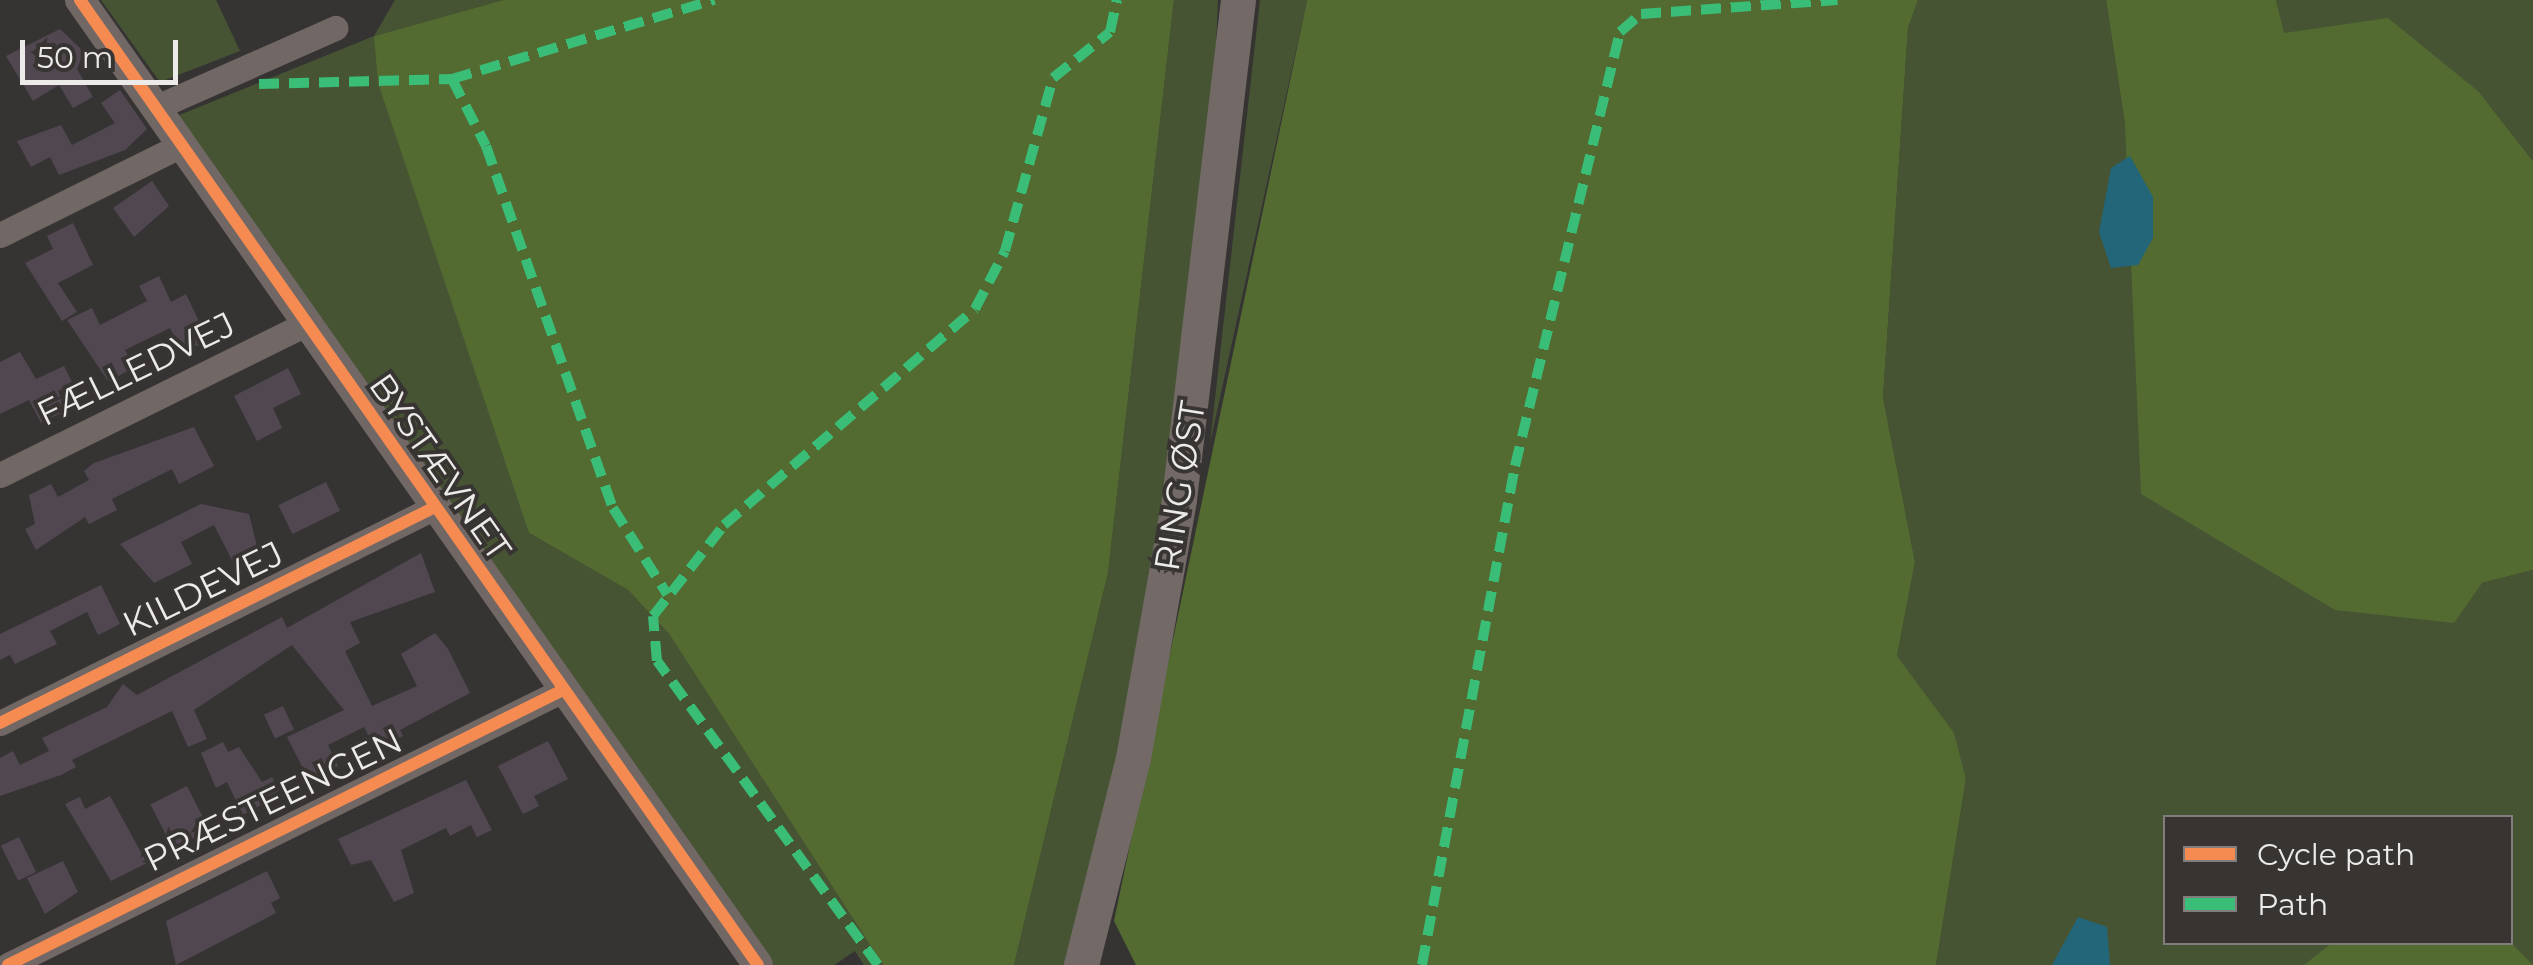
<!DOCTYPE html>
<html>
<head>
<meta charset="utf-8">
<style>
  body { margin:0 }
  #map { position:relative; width:2533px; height:965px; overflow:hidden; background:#363433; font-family:Montserrat,sans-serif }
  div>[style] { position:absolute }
  .green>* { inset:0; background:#465434 }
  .forest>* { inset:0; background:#536a31 }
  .water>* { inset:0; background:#246679 }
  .building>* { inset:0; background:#504751; transform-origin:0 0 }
  .minor>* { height:25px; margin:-12.5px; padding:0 12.5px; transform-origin:12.5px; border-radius:12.5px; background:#716765 }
  .tertiary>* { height:30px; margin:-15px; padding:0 15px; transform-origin:15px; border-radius:15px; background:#716765 }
  .secondary>* { height:35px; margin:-17.5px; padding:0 17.5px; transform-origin:17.5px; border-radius:17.5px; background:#736967 }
  .quiet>* { height:10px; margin-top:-5px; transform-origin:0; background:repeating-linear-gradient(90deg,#3abd76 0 20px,transparent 0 30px) }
  .cycleway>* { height:12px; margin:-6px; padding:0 6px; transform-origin:6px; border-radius:6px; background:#f68b52 }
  span { translate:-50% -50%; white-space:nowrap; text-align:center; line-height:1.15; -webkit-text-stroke:8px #373432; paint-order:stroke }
  .street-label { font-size:35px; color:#edebea }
  .legend { position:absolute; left:2163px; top:815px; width:350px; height:130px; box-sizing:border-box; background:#373432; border:2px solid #807d7c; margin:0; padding:12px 18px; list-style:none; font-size:30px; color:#edebea }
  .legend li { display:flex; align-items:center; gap:20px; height:50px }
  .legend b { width:50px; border:2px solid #807d7c }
  .scale { position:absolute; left:20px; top:40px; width:158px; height:45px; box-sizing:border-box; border:5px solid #edebea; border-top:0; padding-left:12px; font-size:30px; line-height:35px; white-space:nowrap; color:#edebea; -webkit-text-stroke:8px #373432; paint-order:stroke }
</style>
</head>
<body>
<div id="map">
  <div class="green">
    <i style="clip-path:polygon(101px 0,216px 0,240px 51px,160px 82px)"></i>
    <i style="clip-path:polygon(395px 0,503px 0,374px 36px,529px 533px,628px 590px,669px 634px,883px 965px,864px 965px,855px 951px,834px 965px,772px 965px,177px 116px,374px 36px)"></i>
    <i style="clip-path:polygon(1174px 0,1218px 0,1213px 112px,1198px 305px,1125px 755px,1068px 965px,1014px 965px,1108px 573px)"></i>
    <i style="clip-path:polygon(1260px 0,1307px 0,1210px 443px)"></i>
    <i style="clip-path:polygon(evenodd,1918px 0,2106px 0,2125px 124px,2482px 583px,2533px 570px,2533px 965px,1936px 965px,1966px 779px,1897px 656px,1915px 562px,1883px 397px,1908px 28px,1918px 0,2166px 818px,2510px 818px,2510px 942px,2166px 942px,2166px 818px)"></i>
    <i style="clip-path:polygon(2276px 0,2533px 0,2533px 161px,2479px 92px,2283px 34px)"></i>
  </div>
  <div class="forest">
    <i style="clip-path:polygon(503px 0,1174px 0,1108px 573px,1014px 965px,883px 965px,669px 634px,628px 590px,529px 533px,378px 83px,374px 36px)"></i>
    <i style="clip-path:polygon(1307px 0,1918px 0,1908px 28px,1883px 397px,1915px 562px,1897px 656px,1954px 733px,1966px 779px,1936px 965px,1136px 965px,1114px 921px)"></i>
    <i style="clip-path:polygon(2106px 0,2276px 0,2284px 33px,2388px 18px,2479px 92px,2533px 161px,2533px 570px,2482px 583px,2454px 623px,2335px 610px,2141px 494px,2125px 124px)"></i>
    <i style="clip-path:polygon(2333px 942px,2510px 942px,2533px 965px,2304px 965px)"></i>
  </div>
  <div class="water">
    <i style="clip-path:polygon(2130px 156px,2153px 197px,2153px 238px,2138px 265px,2111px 268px,2099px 232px,2111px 168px)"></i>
    <i style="clip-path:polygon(2078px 917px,2107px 927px,2110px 965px,2052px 965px)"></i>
  </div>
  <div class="building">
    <i style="clip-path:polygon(60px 29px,84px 52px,77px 69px,93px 97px,73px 108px,59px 85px,33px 101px,6px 56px)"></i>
    <i style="clip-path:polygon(120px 90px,147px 129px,125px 150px,59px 175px,50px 157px,31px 167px,17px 141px,61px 125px,72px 145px,115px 123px,101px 103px)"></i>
    <i style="clip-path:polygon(152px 181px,169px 206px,134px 237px,113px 208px)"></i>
    <i style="clip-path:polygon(73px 223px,93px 265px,58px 283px,77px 312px,62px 321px,25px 263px,53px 249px,47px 236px)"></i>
    <i style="clip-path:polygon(159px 276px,171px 302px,186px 294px,208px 340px,182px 353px,170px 328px,125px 350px,134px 368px,108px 381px,67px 320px,92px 308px,100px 325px,147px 301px,139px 286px)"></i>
    <i style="clip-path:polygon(20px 352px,36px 379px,64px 366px,73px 384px,58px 391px,67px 410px,41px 423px,29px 400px,0 414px,0 362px)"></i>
    <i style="clip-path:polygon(288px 368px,301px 394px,273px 408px,282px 428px,257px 441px,234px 396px)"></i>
    <i style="clip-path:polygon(194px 427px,214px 466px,179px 484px,172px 469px,112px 499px,117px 510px,89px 524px,85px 517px,36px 550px,25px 529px,35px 524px,29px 495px,51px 484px,58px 497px,89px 480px,84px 471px,94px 463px)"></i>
    <i style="left:326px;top:482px;width:32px;height:53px;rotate:64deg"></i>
    <i style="clip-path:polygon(201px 504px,249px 514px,259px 554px,235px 566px,214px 525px,181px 542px,192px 564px,154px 583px,120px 544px)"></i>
    <i style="clip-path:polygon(421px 553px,435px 592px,350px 622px,360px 643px,345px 651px,372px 706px,417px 686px,401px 654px,435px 633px,448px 649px,470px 693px,400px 730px,403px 736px,376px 750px,364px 727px,328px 745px,338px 766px,309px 780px,287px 737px,344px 710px,292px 645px,194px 710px,207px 739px,188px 747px,172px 711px,72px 760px,76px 767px,61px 775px,0 796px,0 758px,13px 751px,20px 765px,49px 751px,42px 738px,107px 707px,123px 684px,137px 695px,282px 617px,287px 628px)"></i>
    <i style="clip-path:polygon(101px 585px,120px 624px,98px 635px,87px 612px,50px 631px,57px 644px,15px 664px,10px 655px,0 660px,0 634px)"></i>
    <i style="left:283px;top:706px;width:26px;height:21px;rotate:65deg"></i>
    <i style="clip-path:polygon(548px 741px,568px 779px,534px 796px,539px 806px,523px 814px,498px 766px)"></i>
    <i style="clip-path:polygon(223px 742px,228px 752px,239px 747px,262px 782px,272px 777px,281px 794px,243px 815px,227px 782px,216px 788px,201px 753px)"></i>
    <i style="clip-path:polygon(466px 780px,492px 830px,477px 837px,471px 825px,450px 836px,446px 828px,401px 850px,414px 893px,394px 902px,371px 860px,351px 865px,338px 839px)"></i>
    <i style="left:187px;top:786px;width:49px;height:41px;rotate:63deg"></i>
    <i style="clip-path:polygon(110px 796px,147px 863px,111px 881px,65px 804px,80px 797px,85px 809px)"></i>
    <i style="left:19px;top:837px;width:39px;height:20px;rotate:64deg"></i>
    <i style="clip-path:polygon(63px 861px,78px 892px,45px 914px,27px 878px)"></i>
    <i style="clip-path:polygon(267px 871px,280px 898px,271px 903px,276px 913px,176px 965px,166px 921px)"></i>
  </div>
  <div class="minor">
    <i style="left:159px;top:106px;width:193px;rotate:-23.9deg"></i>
    <i style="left:0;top:235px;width:202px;rotate:-26.4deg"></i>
    <i style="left:0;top:475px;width:338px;rotate:-26.3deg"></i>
    <i style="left:0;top:723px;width:482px;rotate:-26.4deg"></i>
    <i style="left:8px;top:965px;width:619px;rotate:-26.36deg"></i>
  </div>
  <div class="tertiary">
    <i style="left:80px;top:0;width:1179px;rotate:54.91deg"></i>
  </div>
  <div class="secondary">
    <i style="left:1081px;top:965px;width:213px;rotate:-75.9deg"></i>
    <i style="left:1133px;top:758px;width:263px;rotate:-79.9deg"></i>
    <i style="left:1179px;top:499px;width:502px;rotate:-83.26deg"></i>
  </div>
  <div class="quiet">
    <i style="left:452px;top:79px;width:75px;rotate:63.1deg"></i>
    <i style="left:486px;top:146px;width:384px;rotate:70.7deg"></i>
    <i style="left:613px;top:508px;width:102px;rotate:57.9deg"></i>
    <i style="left:259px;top:84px;width:193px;rotate:-1.5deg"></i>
    <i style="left:452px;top:79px;width:274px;rotate:-16.8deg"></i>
    <i style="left:878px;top:965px;width:376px;rotate:-126deg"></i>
    <i style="left:657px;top:661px;width:45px;rotate:-95.1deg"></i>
    <i style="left:653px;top:616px;width:115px;rotate:-52deg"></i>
    <i style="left:724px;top:525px;width:331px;rotate:-40.7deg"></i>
    <i style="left:975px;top:309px;width:65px;rotate:-62.7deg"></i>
    <i style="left:1005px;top:251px;width:180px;rotate:-74.5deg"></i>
    <i style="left:1053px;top:78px;width:73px;rotate:-38.9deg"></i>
    <i style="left:1110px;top:32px;width:33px;rotate:-78deg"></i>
    <i style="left:1422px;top:965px;width:508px;rotate:-79.44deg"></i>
    <i style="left:1515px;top:466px;width:447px;rotate:-76.4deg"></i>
    <i style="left:1620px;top:32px;width:28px;rotate:-41deg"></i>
    <i style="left:1641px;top:14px;width:197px;rotate:-4.1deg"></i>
  </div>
  <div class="cycleway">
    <i style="left:80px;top:0;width:1179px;rotate:54.91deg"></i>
    <i style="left:0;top:723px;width:482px;rotate:-26.4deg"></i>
    <i style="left:8px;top:965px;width:619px;rotate:-26.36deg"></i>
  </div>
  <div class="street-label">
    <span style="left:136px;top:369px;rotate:-26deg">FÆLLEDVEJ</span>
    <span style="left:440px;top:467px;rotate:55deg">BYSTÆVNET</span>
    <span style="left:1180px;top:486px;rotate:-81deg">RING ØST</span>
    <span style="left:203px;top:589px;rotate:-26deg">KILDEVEJ</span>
    <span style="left:273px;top:800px;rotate:-26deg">PRÆSTEENGEN</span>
  </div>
  <ul class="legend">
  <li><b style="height:12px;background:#f68b52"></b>Cycle path</li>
  <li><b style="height:12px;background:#3abd76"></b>Path</li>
  </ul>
  <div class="scale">50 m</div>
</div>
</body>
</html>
